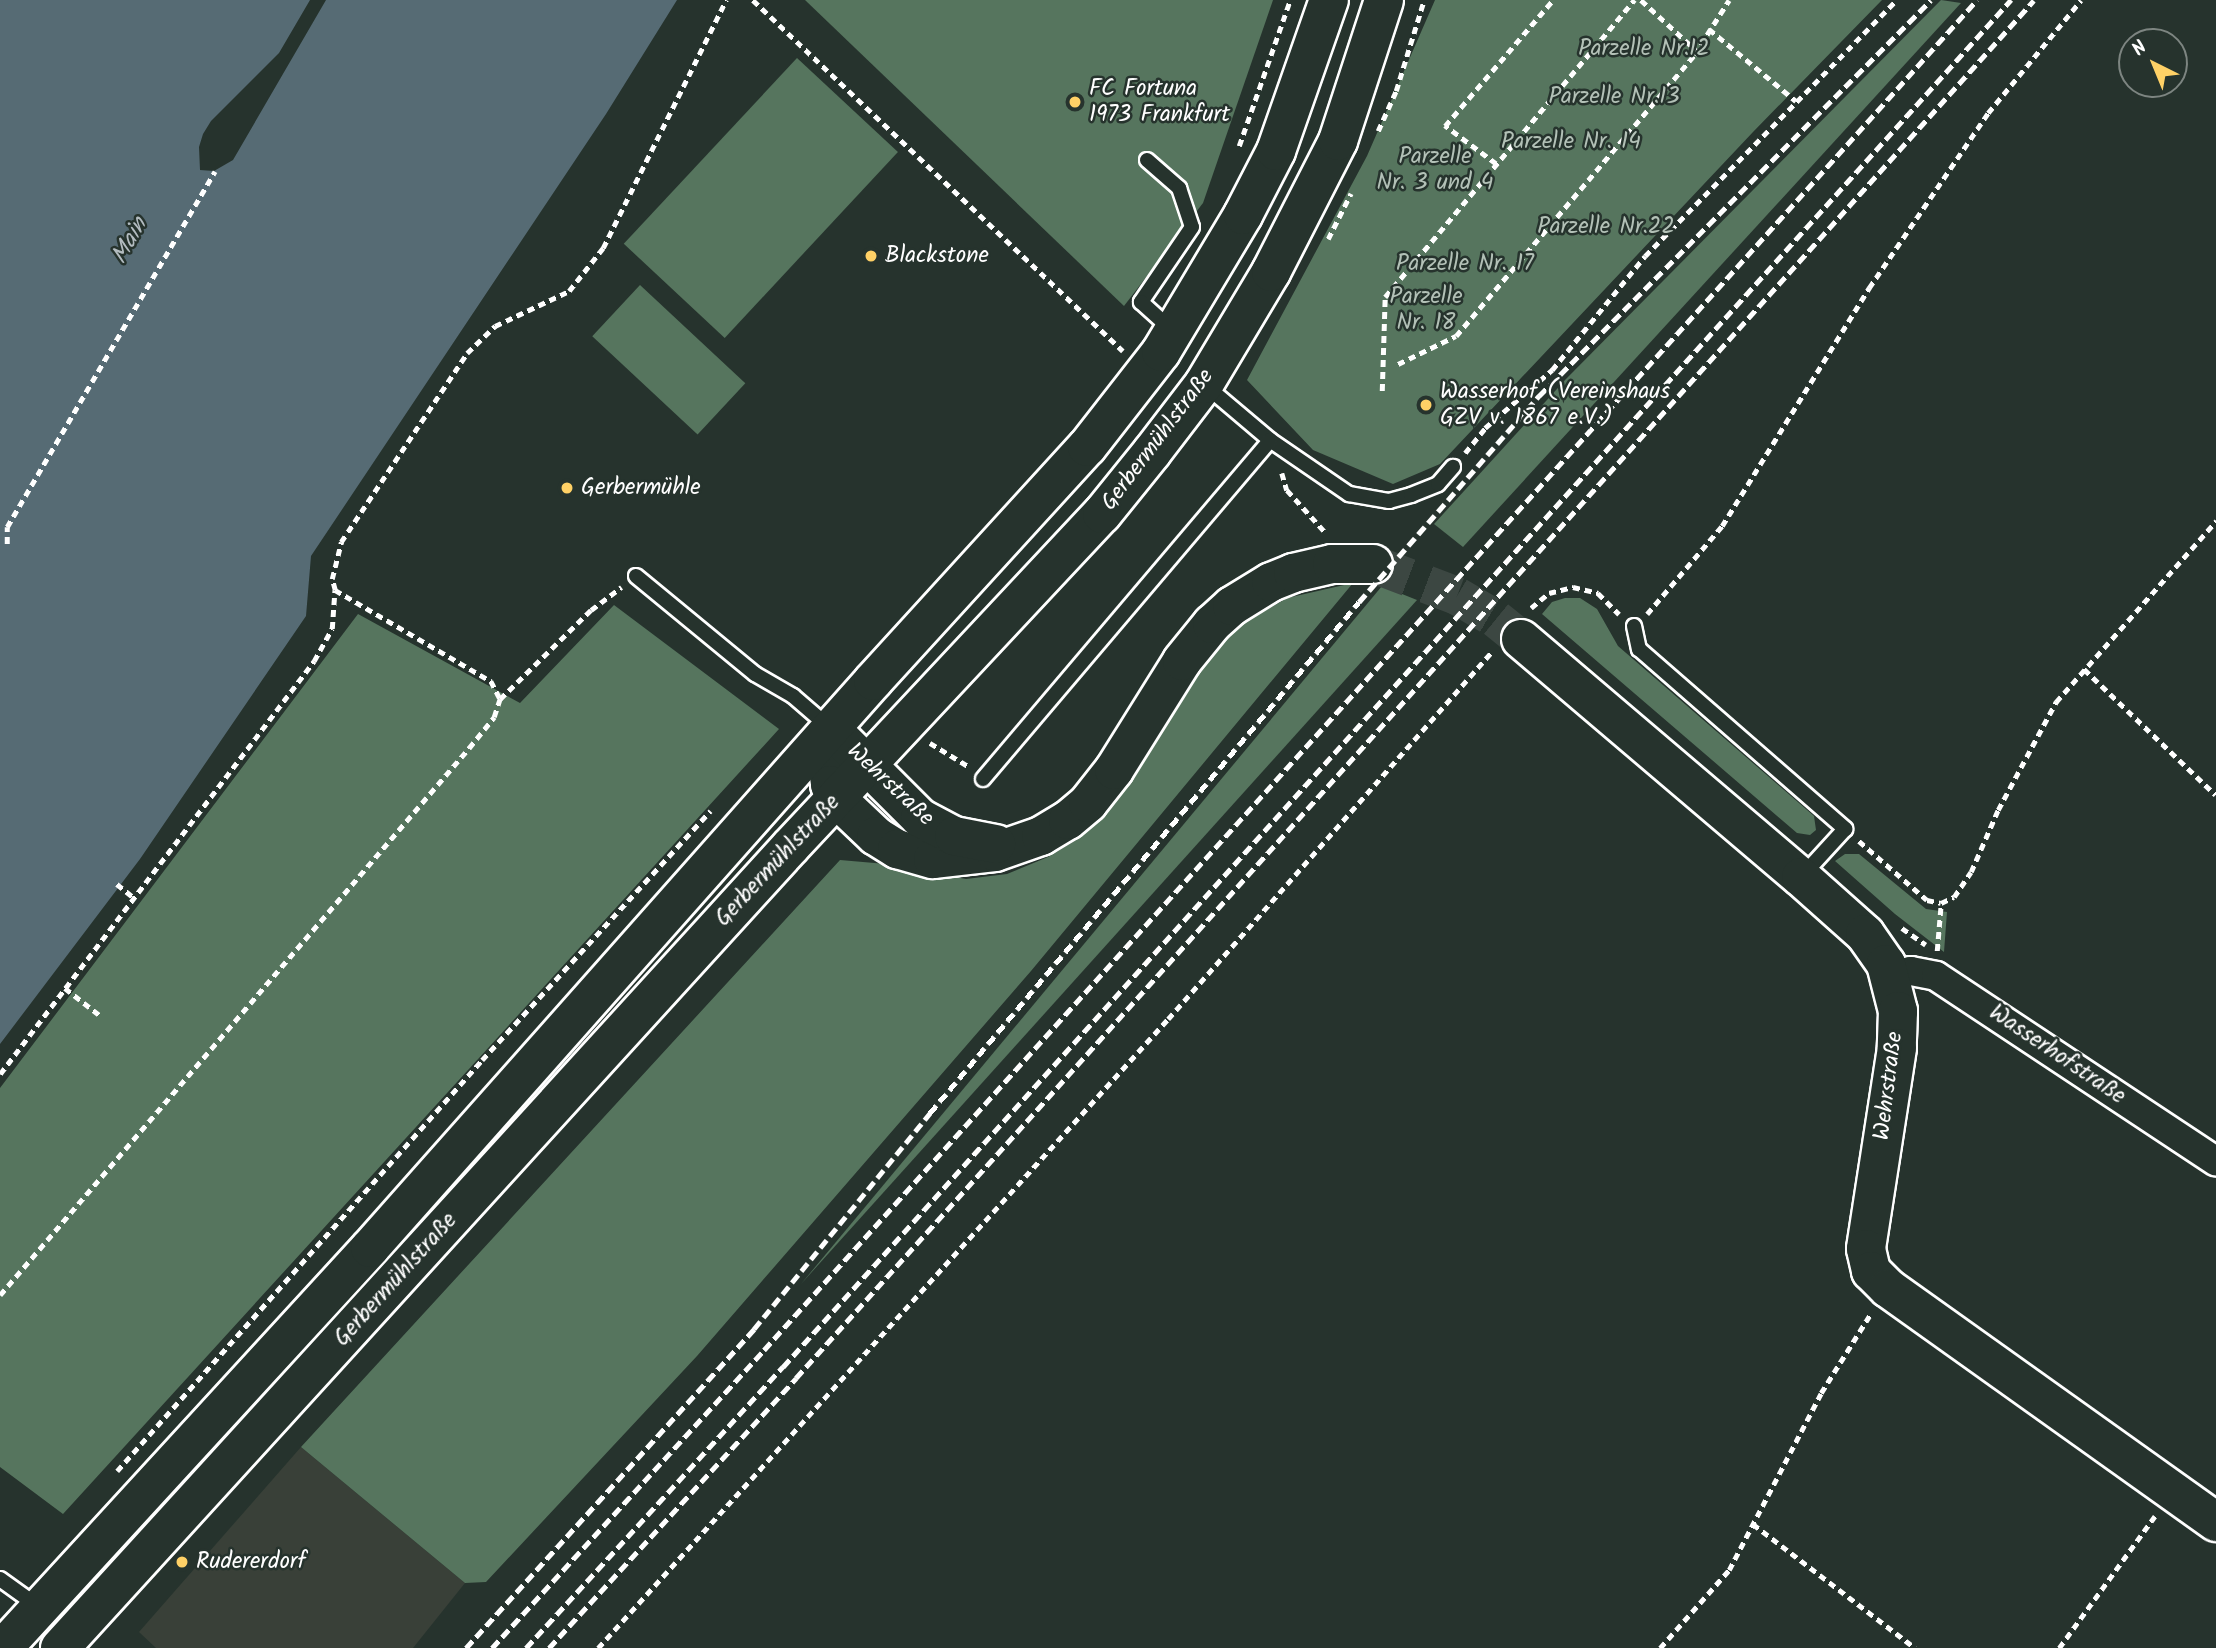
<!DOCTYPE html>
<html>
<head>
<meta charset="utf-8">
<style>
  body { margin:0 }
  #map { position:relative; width:2216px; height:1648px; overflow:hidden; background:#26332d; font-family:Kalam,sans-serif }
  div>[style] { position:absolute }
  .built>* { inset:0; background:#394038 }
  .green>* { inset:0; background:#56755e; transform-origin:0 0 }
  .water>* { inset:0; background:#566b74 }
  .secondary-tunnel>* { height:38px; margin-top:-19px; transform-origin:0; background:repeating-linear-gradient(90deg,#3c4742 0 38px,transparent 0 57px) }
  .path>* { height:4.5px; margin-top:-2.25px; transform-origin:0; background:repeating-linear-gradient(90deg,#fff 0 7px,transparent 0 12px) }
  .roads { filter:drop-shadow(2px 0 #fff) drop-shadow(-2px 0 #fff) drop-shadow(0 2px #fff) drop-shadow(0 -2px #fff) }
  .lane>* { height:14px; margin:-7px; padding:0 7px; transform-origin:7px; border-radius:7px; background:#26332d }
  .street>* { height:28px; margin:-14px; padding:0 14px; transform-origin:14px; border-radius:14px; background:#26332d }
  .secondary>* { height:38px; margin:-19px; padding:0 19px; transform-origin:19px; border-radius:19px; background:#26332d }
  .primary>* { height:38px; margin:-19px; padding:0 19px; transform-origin:19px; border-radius:19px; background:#26332d }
  .rail>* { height:5px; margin-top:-2.5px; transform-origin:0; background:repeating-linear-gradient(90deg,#fff 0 10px,transparent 0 15px) }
  .dots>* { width:19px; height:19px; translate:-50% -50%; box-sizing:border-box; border:4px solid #26332d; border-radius:50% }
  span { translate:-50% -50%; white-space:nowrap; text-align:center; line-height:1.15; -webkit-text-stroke:5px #26332d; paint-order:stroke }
  .park-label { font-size:23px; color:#b3c1b7 }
  .poi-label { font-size:23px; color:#fff }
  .left { translate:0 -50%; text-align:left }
  .street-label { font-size:23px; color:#fff }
  .water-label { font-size:24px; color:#b3bcc0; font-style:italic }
  .north { position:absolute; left:2118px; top:28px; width:70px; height:70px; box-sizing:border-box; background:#26332d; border:2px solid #7d8581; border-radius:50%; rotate:317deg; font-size:19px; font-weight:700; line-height:28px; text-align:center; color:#fff }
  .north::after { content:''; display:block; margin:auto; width:24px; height:32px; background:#ffd166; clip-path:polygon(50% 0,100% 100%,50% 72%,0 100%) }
</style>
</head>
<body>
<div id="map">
  <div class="built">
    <i style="clip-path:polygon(301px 1447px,465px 1583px,413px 1648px,156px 1648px,139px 1632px)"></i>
  </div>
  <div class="green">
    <i style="clip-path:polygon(805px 0,1273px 0,1203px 203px,1124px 306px)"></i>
    <i style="clip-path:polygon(1435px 0,1882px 0,1753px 132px,1440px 464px,1393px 484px,1313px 450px,1247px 380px,1367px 156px)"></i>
    <i style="clip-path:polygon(1941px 0,1961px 3px,1463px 547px,1434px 524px,1566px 379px)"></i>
    <i style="left:797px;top:58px;width:138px;height:254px;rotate:43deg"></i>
    <i style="left:640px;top:285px;width:144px;height:70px;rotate:43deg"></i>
    <i style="clip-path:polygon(1353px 583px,1031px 971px,697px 1356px,486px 1582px,465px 1583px,301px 1447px,840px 860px,886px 864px,966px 879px,1007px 874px,1048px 857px,1078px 839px,1112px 807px,1201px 668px,1239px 626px,1287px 598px)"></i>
    <i style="clip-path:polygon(1382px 586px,1417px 600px,801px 1284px)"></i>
    <i style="clip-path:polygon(1565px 598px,1580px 598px,1597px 609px,1618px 646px,1814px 816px,1816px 830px,1810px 835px,1797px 833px,1542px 614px,1552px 602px)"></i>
    <i style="clip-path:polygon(614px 605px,779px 729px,63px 1514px,0 1467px,0 1088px,358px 614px,520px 703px)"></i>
    <i style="clip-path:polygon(1845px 854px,1859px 854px,1926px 909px,1947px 912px,1944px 952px,1895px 914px,1835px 861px)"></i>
  </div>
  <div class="water">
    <i style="clip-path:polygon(0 0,310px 0,279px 53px,211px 121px,203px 134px,199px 147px,200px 170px,214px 171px,233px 160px,326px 0,677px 0,606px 114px,311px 556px,306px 616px,140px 859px,0 1044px)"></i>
  </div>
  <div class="secondary-tunnel">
    <i style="left:1373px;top:564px;width:90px;rotate:20.9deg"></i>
    <i style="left:1457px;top:596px;width:45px;rotate:30.5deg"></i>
    <i style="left:1496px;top:619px;width:32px;rotate:39deg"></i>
  </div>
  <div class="path">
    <i style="left:753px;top:0;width:510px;rotate:43.49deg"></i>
    <i style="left:1641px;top:0;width:74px;rotate:42.3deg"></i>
    <i style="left:1709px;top:29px;width:113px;rotate:39.6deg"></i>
    <i style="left:1378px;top:131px;width:44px;rotate:-65.8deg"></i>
    <i style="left:1396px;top:91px;width:95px;rotate:-72.9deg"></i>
    <i style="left:1239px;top:146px;width:155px;rotate:-70.7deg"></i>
    <i style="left:1496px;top:164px;width:64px;rotate:-143.3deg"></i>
    <i style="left:1445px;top:126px;width:166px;rotate:-49.4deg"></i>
    <i style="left:1328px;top:239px;width:51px;rotate:-63.4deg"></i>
    <i style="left:1398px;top:364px;width:64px;rotate:-25.8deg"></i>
    <i style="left:1456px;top:336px;width:368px;rotate:-49.7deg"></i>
    <i style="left:1694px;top:55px;width:65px;rotate:-57.5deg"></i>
    <i style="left:1382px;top:391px;width:94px;rotate:-88.2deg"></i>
    <i style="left:1385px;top:297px;width:388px;rotate:-50deg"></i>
    <i style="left:1465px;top:453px;width:32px;rotate:-51deg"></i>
    <i style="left:1485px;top:428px;width:89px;rotate:-40.9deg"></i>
    <i style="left:1552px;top:370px;width:147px;rotate:-50.8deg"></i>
    <i style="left:1645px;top:256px;width:359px;rotate:-45.5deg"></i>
    <i style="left:1282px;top:473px;width:18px;rotate:74deg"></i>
    <i style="left:1287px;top:490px;width:58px;rotate:47.8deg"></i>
    <i style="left:7px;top:544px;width:17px;rotate:-90deg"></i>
    <i style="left:7px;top:527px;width:412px;rotate:-59.7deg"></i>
    <i style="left:335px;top:590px;width:181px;rotate:30.3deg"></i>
    <i style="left:491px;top:681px;width:20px;rotate:63deg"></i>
    <i style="left:1531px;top:608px;width:23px;rotate:-40deg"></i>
    <i style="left:1549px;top:593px;width:25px;rotate:-14deg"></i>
    <i style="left:1573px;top:587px;width:26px;rotate:13deg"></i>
    <i style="left:1598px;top:593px;width:30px;rotate:45deg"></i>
    <i style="left:1647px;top:614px;width:116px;rotate:-49.6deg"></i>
    <i style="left:1722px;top:526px;width:280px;rotate:-58.3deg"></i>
    <i style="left:1869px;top:288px;width:212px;rotate:-55.8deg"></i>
    <i style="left:1988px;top:113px;width:146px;rotate:-50.5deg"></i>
    <i style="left:2084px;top:669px;width:182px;rotate:43.7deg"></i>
    <i style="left:930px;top:743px;width:44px;rotate:31.2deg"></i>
    <i style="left:1859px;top:841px;width:90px;rotate:40.9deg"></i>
    <i style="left:1927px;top:900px;width:14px;rotate:12deg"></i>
    <i style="left:1941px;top:903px;width:14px;rotate:-25deg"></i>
    <i style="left:1954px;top:897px;width:30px;rotate:-56deg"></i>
    <i style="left:1971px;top:872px;width:68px;rotate:-66.5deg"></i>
    <i style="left:1998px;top:810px;width:123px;rotate:-61.8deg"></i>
    <i style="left:2056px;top:702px;width:242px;rotate:-48.5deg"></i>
    <i style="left:117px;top:884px;width:22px;rotate:39deg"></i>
    <i style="left:1902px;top:928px;width:29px;rotate:35deg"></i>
    <i style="left:1937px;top:951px;width:48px;rotate:-85.2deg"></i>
    <i style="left:65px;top:988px;width:47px;rotate:38.1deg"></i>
    <i style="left:0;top:1074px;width:519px;rotate:-52.75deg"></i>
    <i style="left:314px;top:661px;width:37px;rotate:-61deg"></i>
    <i style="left:332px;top:629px;width:39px;rotate:-86deg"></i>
    <i style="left:335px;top:590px;width:11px;rotate:-105deg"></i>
    <i style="left:332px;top:579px;width:38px;rotate:-76deg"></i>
    <i style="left:341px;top:542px;width:227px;rotate:-56.3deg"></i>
    <i style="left:467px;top:353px;width:39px;rotate:-44deg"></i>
    <i style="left:495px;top:326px;width:82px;rotate:-25.3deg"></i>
    <i style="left:569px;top:291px;width:55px;rotate:-51.7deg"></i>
    <i style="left:603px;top:248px;width:277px;rotate:-63.6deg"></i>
    <i style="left:0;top:1295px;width:721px;rotate:-49.39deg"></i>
    <i style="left:469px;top:748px;width:40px;rotate:-51deg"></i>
    <i style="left:494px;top:717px;width:19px;rotate:-72deg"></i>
    <i style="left:500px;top:699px;width:127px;rotate:-44.4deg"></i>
    <i style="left:591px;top:610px;width:38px;rotate:-37deg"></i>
    <i style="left:117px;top:1471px;width:550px;rotate:-48.39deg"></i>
    <i style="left:482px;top:1060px;width:338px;rotate:-47.5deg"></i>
    <i style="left:1753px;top:1524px;width:204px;rotate:37.4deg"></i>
    <i style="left:598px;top:1648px;width:849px;rotate:-47.82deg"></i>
    <i style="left:1168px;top:1019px;width:491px;rotate:-48.6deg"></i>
    <i style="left:1660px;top:1648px;width:104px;rotate:-48.5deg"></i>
    <i style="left:1729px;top:1570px;width:199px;rotate:-62.5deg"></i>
    <i style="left:1821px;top:1393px;width:92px;rotate:-57.9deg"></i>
    <i style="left:2059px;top:1648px;width:163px;rotate:-54deg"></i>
  </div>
  <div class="roads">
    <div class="lane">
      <i style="left:1147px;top:160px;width:43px;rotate:41.2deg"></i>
      <i style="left:1179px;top:188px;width:41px;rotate:71.6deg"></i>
      <i style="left:1192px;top:227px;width:91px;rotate:124.2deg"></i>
      <i style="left:1141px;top:302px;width:43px;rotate:42.2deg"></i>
      <i style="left:1205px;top:385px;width:85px;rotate:40.2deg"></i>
      <i style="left:1270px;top:440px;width:96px;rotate:34.4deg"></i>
      <i style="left:1349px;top:494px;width:41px;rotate:9.9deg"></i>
      <i style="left:1389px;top:501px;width:23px;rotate:-15deg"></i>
      <i style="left:1411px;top:495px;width:29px;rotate:-22deg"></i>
      <i style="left:1438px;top:484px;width:23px;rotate:-49deg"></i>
      <i style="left:636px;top:576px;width:154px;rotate:39.5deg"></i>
      <i style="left:755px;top:674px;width:44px;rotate:30.1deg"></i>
      <i style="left:793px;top:696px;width:49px;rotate:40.9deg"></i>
      <i style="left:1634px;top:626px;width:24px;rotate:78deg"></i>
      <i style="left:1639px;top:649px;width:274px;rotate:41.1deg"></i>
      <i style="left:1845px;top:829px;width:62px;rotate:132.4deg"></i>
      <i style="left:983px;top:779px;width:444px;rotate:-49.7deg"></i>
      <i style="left:0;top:1579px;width:48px;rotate:35.7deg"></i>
    </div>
    <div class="street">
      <i style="left:1890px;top:975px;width:21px;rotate:-11deg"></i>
      <i style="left:1911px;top:971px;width:25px;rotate:11deg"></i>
      <i style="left:1936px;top:976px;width:336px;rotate:33.5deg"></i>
    </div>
    <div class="secondary">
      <i style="left:1521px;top:639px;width:367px;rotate:40.4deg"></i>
      <i style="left:1801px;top:877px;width:86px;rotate:41.7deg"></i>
      <i style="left:1865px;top:934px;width:37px;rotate:55deg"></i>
      <i style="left:1886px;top:964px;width:49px;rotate:75.7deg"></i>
      <i style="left:1898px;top:1011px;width:37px;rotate:92deg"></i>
      <i style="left:1897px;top:1048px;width:203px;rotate:98.8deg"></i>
      <i style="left:1866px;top:1249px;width:23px;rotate:77deg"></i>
      <i style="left:1871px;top:1271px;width:24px;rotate:45deg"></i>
      <i style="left:1888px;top:1288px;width:403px;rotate:35.5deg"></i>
      <i style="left:831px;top:729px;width:26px;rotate:101deg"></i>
      <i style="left:826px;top:755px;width:30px;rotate:82deg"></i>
      <i style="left:830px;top:785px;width:14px;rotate:65deg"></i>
      <i style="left:836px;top:798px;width:55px;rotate:43.5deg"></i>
      <i style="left:876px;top:836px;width:25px;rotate:32deg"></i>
      <i style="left:897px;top:849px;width:37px;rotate:16deg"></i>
      <i style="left:933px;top:859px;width:62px;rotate:-6.4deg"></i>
      <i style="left:995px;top:852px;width:49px;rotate:-19.2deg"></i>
      <i style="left:1041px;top:836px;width:31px;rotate:-31deg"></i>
      <i style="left:1068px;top:820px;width:26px;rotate:-40deg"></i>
      <i style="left:1088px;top:803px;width:42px;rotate:-51.8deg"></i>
      <i style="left:1114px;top:770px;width:128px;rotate:-58deg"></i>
      <i style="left:1182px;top:661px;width:48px;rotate:-51deg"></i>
      <i style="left:1212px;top:624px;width:27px;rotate:-42deg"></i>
      <i style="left:1232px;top:606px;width:46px;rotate:-31.6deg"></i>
      <i style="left:1271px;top:582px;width:24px;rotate:-22deg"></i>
      <i style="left:1293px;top:573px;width:40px;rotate:-13deg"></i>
      <i style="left:1332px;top:564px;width:41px"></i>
      <i style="left:844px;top:742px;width:107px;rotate:45deg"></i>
      <i style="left:920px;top:818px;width:38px;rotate:28deg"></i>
      <i style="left:954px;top:836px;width:43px;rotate:10.8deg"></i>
    </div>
    <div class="primary">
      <i style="left:3px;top:1648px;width:543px;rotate:-47.46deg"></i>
      <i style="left:370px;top:1248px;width:758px;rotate:-48.42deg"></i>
      <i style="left:873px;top:681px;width:317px;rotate:-47.6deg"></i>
      <i style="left:1087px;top:447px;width:120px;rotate:-52.1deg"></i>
      <i style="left:1161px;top:352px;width:160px;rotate:-59.1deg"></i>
      <i style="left:1243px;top:215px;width:72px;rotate:-62.7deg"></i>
      <i style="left:1276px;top:151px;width:160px;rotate:-70.7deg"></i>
      <i style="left:60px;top:1648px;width:1085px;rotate:-47.65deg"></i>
      <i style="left:791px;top:846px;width:455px;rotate:-46.9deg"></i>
      <i style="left:1102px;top:514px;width:80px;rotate:-51.1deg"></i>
      <i style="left:1152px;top:452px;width:86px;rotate:-52.6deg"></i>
      <i style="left:1204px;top:384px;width:131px;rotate:-59.1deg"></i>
      <i style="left:1271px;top:272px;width:147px;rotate:-62.9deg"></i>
      <i style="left:1338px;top:141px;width:148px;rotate:-71.9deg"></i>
    </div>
  </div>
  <div class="rail">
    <i style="left:466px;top:1648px;width:430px;rotate:-47.9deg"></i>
    <i style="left:754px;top:1329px;width:279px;rotate:-50.8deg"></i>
    <i style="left:930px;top:1113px;width:667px;rotate:-49.99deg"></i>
    <i style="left:1359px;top:602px;width:274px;rotate:-48.9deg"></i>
    <i style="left:1539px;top:396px;width:557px;rotate:-45.29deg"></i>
    <i style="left:492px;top:1648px;width:403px;rotate:-47.6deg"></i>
    <i style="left:764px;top:1350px;width:1815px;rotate:-48.06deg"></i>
    <i style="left:526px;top:1648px;width:381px;rotate:-47.6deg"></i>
    <i style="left:783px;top:1367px;width:1838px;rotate:-48.07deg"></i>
    <i style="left:549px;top:1648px;width:366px;rotate:-47.5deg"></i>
    <i style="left:796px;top:1378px;width:1852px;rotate:-48.06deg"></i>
  </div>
  <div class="dots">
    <i style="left:1075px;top:102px;background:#ffd166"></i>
    <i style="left:871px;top:256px;background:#ffd166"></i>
    <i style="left:1426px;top:405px;background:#ffd166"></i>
    <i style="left:567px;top:488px;background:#ffd166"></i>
    <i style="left:182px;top:1562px;background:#ffd166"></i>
  </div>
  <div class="park-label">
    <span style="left:1644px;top:49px">Parzelle Nr.12</span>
    <span style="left:1614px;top:97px">Parzelle Nr.13</span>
    <span style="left:1571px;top:142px">Parzelle Nr. 14</span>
    <span style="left:1435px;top:170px">Parzelle<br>Nr. 3 und 4</span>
    <span style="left:1606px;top:227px">Parzelle Nr.22</span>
    <span style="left:1465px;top:264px">Parzelle Nr. 17</span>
    <span style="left:1426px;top:310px">Parzelle<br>Nr. 18</span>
  </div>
  <div class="poi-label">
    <span class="left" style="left:1089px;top:102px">FC Fortuna<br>1973 Frankfurt</span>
    <span class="left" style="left:885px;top:256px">Blackstone</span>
    <span class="left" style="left:1440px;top:405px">Wasserhof (Vereinshaus<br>GZV v. 1867 e.V.)</span>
    <span class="left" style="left:581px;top:488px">Gerbermühle</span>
    <span class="left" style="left:196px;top:1562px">Rudererdorf</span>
  </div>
  <div class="street-label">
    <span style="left:1158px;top:440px;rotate:-53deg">Gerbermühlstraße</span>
    <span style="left:890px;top:785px;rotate:43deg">Wehrstraße</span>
    <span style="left:778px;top:861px;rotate:-47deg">Gerbermühlstraße</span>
    <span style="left:2057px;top:1055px;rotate:34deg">Wasserhofstraße</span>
    <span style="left:1889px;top:1086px;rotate:-83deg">Wehrstraße</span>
    <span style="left:396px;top:1280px;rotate:-48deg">Gerbermühlstraße</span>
  </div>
  <div class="water-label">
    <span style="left:130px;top:241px;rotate:-61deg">Main</span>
  </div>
  <div class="north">N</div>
</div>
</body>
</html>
